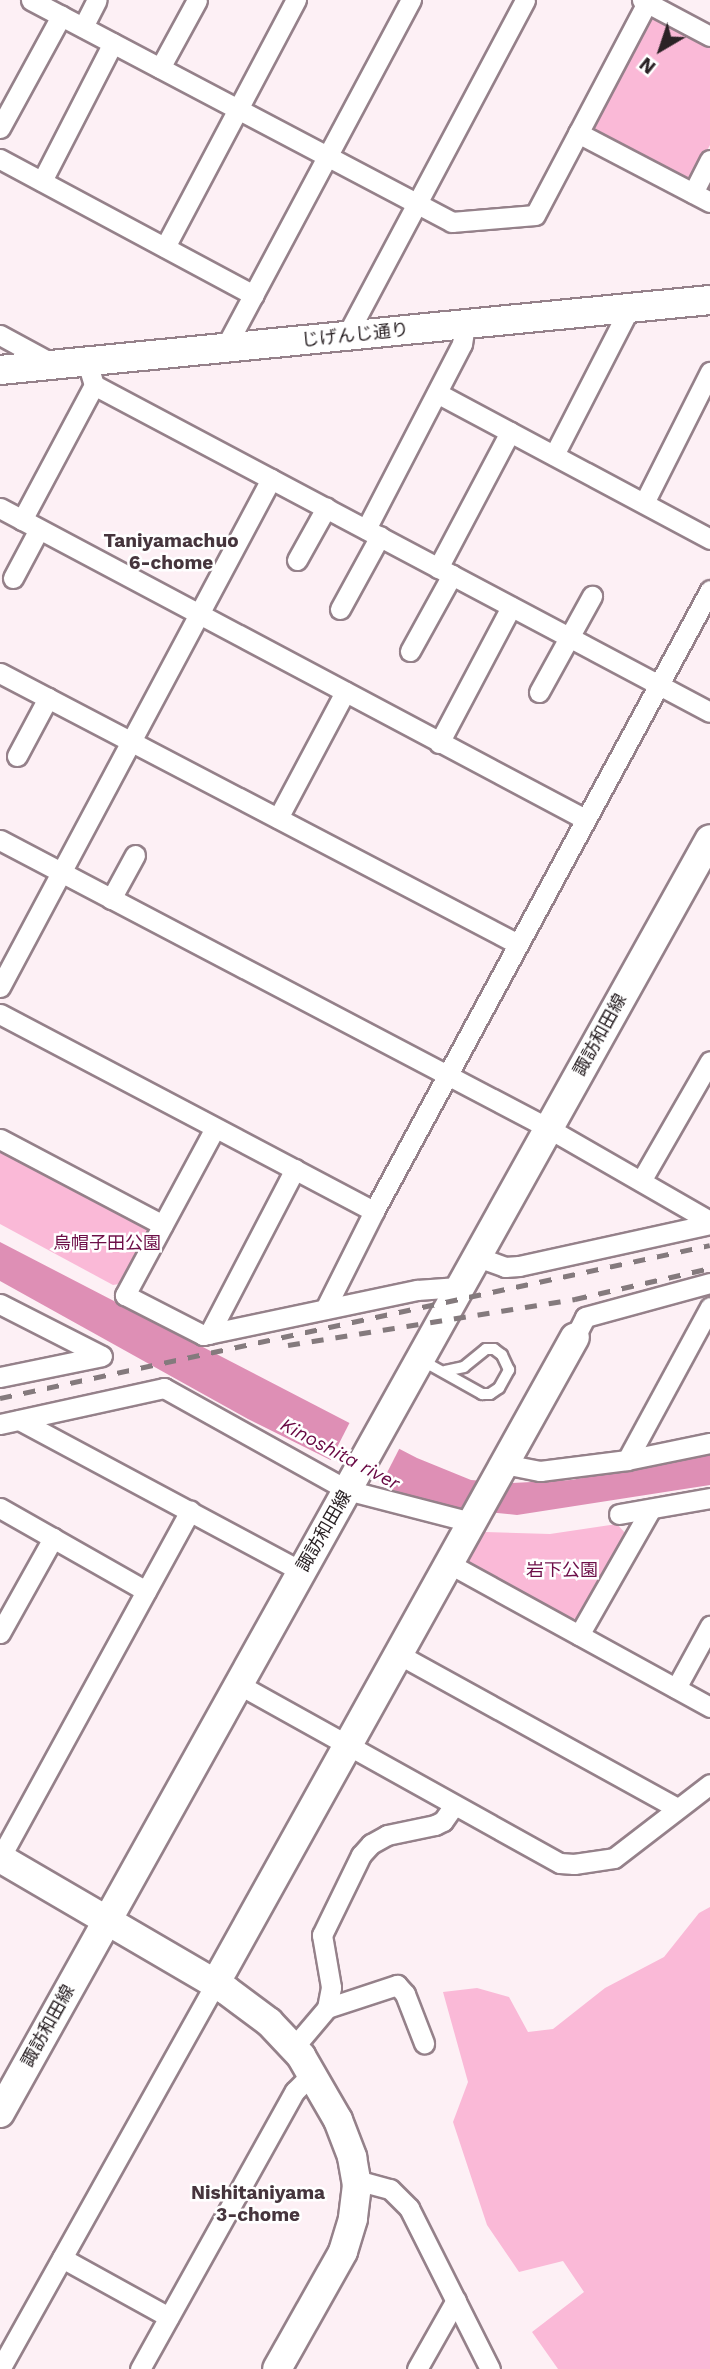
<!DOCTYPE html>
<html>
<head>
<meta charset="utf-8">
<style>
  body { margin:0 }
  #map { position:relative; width:710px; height:2369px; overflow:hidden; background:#fdf0f5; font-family:"Work Sans","Noto Sans JP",sans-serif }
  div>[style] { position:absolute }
  .green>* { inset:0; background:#fab9d7 }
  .water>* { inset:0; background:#de8fb5 }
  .pier>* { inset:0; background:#fdf0f5; transform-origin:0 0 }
  .roads { filter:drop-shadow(2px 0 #95818a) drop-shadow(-2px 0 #95818a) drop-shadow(0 2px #95818a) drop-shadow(0 -2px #95818a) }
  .lane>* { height:10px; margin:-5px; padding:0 5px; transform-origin:5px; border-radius:5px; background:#fff }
  .street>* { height:19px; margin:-9.5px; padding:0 9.5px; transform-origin:9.5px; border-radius:9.5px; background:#fff }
  .secondary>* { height:28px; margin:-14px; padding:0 14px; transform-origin:14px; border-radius:14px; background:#fff }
  .rail>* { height:5px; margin-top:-2.5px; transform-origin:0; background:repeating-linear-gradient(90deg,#847a7d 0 12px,transparent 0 24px) }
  span { translate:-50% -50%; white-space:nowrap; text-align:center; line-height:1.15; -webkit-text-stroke:5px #fff; paint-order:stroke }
  .street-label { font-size:18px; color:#2a2225 }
  .park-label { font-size:18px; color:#6d0f48 }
  .neighbourhood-label { font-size:19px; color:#46353d; font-weight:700 }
  .water-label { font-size:19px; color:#680843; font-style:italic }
  .north { position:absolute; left:626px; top:14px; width:70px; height:70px; -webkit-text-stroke:5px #fff; paint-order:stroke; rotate:219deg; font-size:19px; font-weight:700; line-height:28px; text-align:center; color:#2a2225 }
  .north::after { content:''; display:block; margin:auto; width:24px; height:32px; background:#2a2225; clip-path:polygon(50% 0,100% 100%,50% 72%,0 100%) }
</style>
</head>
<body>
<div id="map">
  <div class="green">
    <i style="clip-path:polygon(656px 18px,710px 47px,710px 145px,691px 180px,686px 183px,594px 134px,593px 123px,647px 20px)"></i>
    <i style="clip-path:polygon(0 1149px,151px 1228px,125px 1283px,113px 1285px,0 1224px)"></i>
    <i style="clip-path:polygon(617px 1524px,626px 1534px,579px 1618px,572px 1619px,469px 1562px,467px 1553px,478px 1535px,485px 1532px,550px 1534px)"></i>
    <i style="clip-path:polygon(710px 1907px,710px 2369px,558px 2369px,532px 2332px,584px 2292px,563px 2261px,519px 2272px,487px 2225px,453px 2122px,468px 2082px,443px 1992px,477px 1988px,509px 1997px,528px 2032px,553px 2029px,605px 1988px,664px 1957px,699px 1913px)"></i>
  </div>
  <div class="water">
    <i style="clip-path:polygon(0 1242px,417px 1458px,471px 1480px,512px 1483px,571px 1480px,710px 1455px,710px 1485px,517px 1515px,457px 1509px,389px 1489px,248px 1419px,0 1281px)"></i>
  </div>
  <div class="pier">
    <i style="left:351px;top:1420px;width:56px;height:48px;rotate:27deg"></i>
  </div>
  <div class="roads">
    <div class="lane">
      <i style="left:423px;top:1361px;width:68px;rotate:29.2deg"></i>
      <i style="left:482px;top:1394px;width:8px"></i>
      <i style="left:490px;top:1394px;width:11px;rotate:-34deg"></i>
      <i style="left:499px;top:1388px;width:21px;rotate:-61deg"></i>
      <i style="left:509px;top:1370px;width:17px;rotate:-115deg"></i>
      <i style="left:502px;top:1355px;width:10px;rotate:-143deg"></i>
      <i style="left:494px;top:1349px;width:8px;rotate:180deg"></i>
      <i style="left:486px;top:1349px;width:28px;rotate:141deg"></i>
      <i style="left:464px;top:1367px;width:19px;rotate:168deg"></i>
    </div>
    <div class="street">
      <i style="left:31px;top:0;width:476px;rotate:27.8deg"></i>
      <i style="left:452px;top:222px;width:83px;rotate:-4.8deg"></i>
      <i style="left:535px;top:215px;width:240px;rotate:-62.2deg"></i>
      <i style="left:642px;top:0;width:77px;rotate:27.9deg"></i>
      <i style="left:83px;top:27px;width:30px;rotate:-63deg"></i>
      <i style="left:160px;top:68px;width:77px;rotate:-61.4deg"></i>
      <i style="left:0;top:128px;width:128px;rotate:-61.4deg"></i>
      <i style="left:578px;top:133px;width:149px;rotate:27.6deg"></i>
      <i style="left:0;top:159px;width:288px;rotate:28.2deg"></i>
      <i style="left:42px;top:181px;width:155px;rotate:-62.8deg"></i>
      <i style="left:693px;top:193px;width:37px;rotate:-63deg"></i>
      <i style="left:165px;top:247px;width:280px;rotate:-62.1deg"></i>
      <i style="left:0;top:335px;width:63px;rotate:28.6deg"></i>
      <i style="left:347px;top:335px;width:379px;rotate:-62deg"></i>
      <i style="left:225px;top:348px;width:395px;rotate:-61.9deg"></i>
      <i style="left:87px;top:362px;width:24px;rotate:73deg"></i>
      <i style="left:94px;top:385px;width:697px;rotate:27.96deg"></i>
      <i style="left:437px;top:393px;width:310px;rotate:28.1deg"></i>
      <i style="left:554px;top:455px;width:166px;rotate:-62.8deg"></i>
      <i style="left:644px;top:503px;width:147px;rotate:-63.3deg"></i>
      <i style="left:0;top:508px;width:663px;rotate:28deg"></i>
      <i style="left:22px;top:520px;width:153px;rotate:-61.9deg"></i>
      <i style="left:366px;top:529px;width:208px;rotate:-62.6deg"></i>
      <i style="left:462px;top:344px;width:20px;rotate:-81deg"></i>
      <i style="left:297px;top:560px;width:60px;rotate:-60.9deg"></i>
      <i style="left:438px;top:568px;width:154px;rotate:-62.1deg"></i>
      <i style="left:13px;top:578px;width:55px;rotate:-62deg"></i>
      <i style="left:340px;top:609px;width:83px;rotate:-61.3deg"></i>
      <i style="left:410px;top:651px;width:87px;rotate:-61.1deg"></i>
      <i style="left:0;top:673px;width:585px;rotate:27.62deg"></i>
      <i style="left:539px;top:692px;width:110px;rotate:-61.1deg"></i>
      <i style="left:439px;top:743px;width:154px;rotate:-62.1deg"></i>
      <i style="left:17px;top:756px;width:66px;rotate:-61.9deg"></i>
      <i style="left:278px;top:818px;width:143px;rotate:-62deg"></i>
      <i style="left:0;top:840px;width:619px;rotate:27.72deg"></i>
      <i style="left:548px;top:1128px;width:187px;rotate:29.9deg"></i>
      <i style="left:111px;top:899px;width:50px;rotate:-61.4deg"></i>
      <i style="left:0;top:987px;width:576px;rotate:-61.92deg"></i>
      <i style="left:0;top:1014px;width:423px;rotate:27.8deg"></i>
      <i style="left:215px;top:1128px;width:190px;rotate:118.3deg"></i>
      <i style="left:125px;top:1295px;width:88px;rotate:27.1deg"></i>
      <i style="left:203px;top:1335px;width:219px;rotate:-11.9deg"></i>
      <i style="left:417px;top:1290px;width:41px;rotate:-4.2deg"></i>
      <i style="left:0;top:1139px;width:184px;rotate:27.8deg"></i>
      <i style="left:641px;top:1181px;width:138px;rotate:-60.1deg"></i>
      <i style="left:475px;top:1256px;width:32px;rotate:20deg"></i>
      <i style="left:505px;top:1267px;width:14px;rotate:-4deg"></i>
      <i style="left:519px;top:1266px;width:196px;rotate:-12.4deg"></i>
      <i style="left:0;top:1304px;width:114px;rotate:27deg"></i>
      <i style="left:325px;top:1309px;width:110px;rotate:-63.4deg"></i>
      <i style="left:374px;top:1211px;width:706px;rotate:-61.58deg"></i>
      <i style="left:209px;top:1334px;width:186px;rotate:-62.5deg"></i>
      <i style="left:575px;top:1337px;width:22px;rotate:-63deg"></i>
      <i style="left:585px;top:1317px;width:130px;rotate:-15.2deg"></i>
      <i style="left:0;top:1377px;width:104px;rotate:-11.6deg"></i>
      <i style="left:19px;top:1420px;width:320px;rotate:28.2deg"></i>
      <i style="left:0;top:1424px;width:168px;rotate:-12.4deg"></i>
      <i style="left:164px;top:1388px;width:210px;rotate:29.1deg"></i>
      <i style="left:347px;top:1490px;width:128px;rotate:14.5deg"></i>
      <i style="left:627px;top:1460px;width:174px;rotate:-61.5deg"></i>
      <i style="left:504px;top:1464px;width:37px;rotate:11deg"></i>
      <i style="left:540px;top:1471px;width:88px;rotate:-7.2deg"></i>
      <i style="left:627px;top:1460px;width:85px;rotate:-11.6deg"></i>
      <i style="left:0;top:1508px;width:168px;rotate:29.6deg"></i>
      <i style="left:619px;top:1514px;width:92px;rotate:-10deg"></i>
      <i style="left:448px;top:1563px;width:299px;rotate:28.8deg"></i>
      <i style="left:0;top:1633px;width:109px;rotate:-60.8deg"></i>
      <i style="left:579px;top:1635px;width:145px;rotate:-60.3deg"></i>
      <i style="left:398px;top:1654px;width:319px;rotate:28.9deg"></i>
      <i style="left:238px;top:1684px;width:368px;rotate:29.1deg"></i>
      <i style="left:560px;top:1863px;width:14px;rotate:4deg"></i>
      <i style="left:574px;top:1864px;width:40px;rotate:-8.5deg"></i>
      <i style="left:614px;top:1858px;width:121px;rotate:-37.6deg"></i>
      <i style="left:676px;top:1688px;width:71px;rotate:-61.3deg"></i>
      <i style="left:0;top:1858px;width:396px;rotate:-61.3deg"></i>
      <i style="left:327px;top:2008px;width:74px;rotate:-18.2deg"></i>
      <i style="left:397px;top:1985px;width:12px;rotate:48deg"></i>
      <i style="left:405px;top:1994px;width:53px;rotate:68.8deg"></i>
      <i style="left:294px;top:2047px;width:51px;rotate:-49.8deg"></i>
      <i style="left:327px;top:2008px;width:21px;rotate:-79deg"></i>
      <i style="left:331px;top:1987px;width:53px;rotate:-99.8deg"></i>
      <i style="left:322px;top:1935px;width:89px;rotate:-64deg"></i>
      <i style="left:361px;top:1855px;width:15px;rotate:-48deg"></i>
      <i style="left:371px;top:1844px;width:18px;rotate:-29deg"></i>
      <i style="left:387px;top:1835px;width:49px;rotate:-11.8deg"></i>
      <i style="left:435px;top:1825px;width:9px;rotate:-27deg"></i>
      <i style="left:443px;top:1821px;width:19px;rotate:-55deg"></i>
      <i style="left:356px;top:2180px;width:35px;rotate:15deg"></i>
      <i style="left:390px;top:2189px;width:27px;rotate:45deg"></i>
      <i style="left:409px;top:2208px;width:180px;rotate:63.3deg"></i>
      <i style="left:62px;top:2258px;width:122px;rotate:28.9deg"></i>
      <i style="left:0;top:2369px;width:441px;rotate:-60.8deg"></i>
      <i style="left:140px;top:2369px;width:318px;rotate:-60.9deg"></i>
      <i style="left:295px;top:2091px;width:24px;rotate:-45deg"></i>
      <i style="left:417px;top:2369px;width:79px;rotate:-60.5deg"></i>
    </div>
    <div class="secondary">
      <i style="left:0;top:370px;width:713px;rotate:-5.63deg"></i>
      <i style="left:0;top:1858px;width:262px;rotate:30.3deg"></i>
      <i style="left:226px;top:1990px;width:54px;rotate:36.7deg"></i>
      <i style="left:269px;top:2022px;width:47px;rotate:46.7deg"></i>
      <i style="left:301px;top:2056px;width:74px;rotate:60deg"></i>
      <i style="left:338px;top:2120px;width:40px;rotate:69deg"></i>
      <i style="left:352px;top:2157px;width:28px;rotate:80deg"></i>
      <i style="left:357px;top:2185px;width:34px;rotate:97deg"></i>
      <i style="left:353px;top:2219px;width:34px;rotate:107deg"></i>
      <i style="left:343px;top:2252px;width:134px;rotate:119.4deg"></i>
      <i style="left:215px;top:1984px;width:740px;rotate:-60.91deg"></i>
      <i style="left:0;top:2113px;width:1458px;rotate:-60.87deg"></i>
    </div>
  </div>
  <div class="rail">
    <i style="left:288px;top:1345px;width:291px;rotate:-9.1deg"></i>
    <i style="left:575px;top:1299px;width:139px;rotate:-12.9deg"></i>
    <i style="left:0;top:1398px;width:726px;rotate:-12.16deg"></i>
  </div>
  <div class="street-label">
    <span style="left:355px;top:335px;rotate:-6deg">じげんじ通り</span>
    <span style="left:600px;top:1035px;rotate:-61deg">諏訪和田線</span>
    <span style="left:324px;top:1531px;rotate:-60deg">諏訪和田線</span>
    <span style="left:48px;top:2026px;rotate:-61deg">諏訪和田線</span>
  </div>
  <div class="park-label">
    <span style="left:107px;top:1243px">烏帽子田公園</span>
    <span style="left:562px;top:1570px">岩下公園</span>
  </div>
  <div class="neighbourhood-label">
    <span style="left:171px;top:552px">Taniyamachuo<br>6-chome</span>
    <span style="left:258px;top:2204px">Nishitaniyama<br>3-chome</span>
  </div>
  <div class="water-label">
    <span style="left:340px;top:1454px;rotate:28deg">Kinoshita river</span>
  </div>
  <div class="north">N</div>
</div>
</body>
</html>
